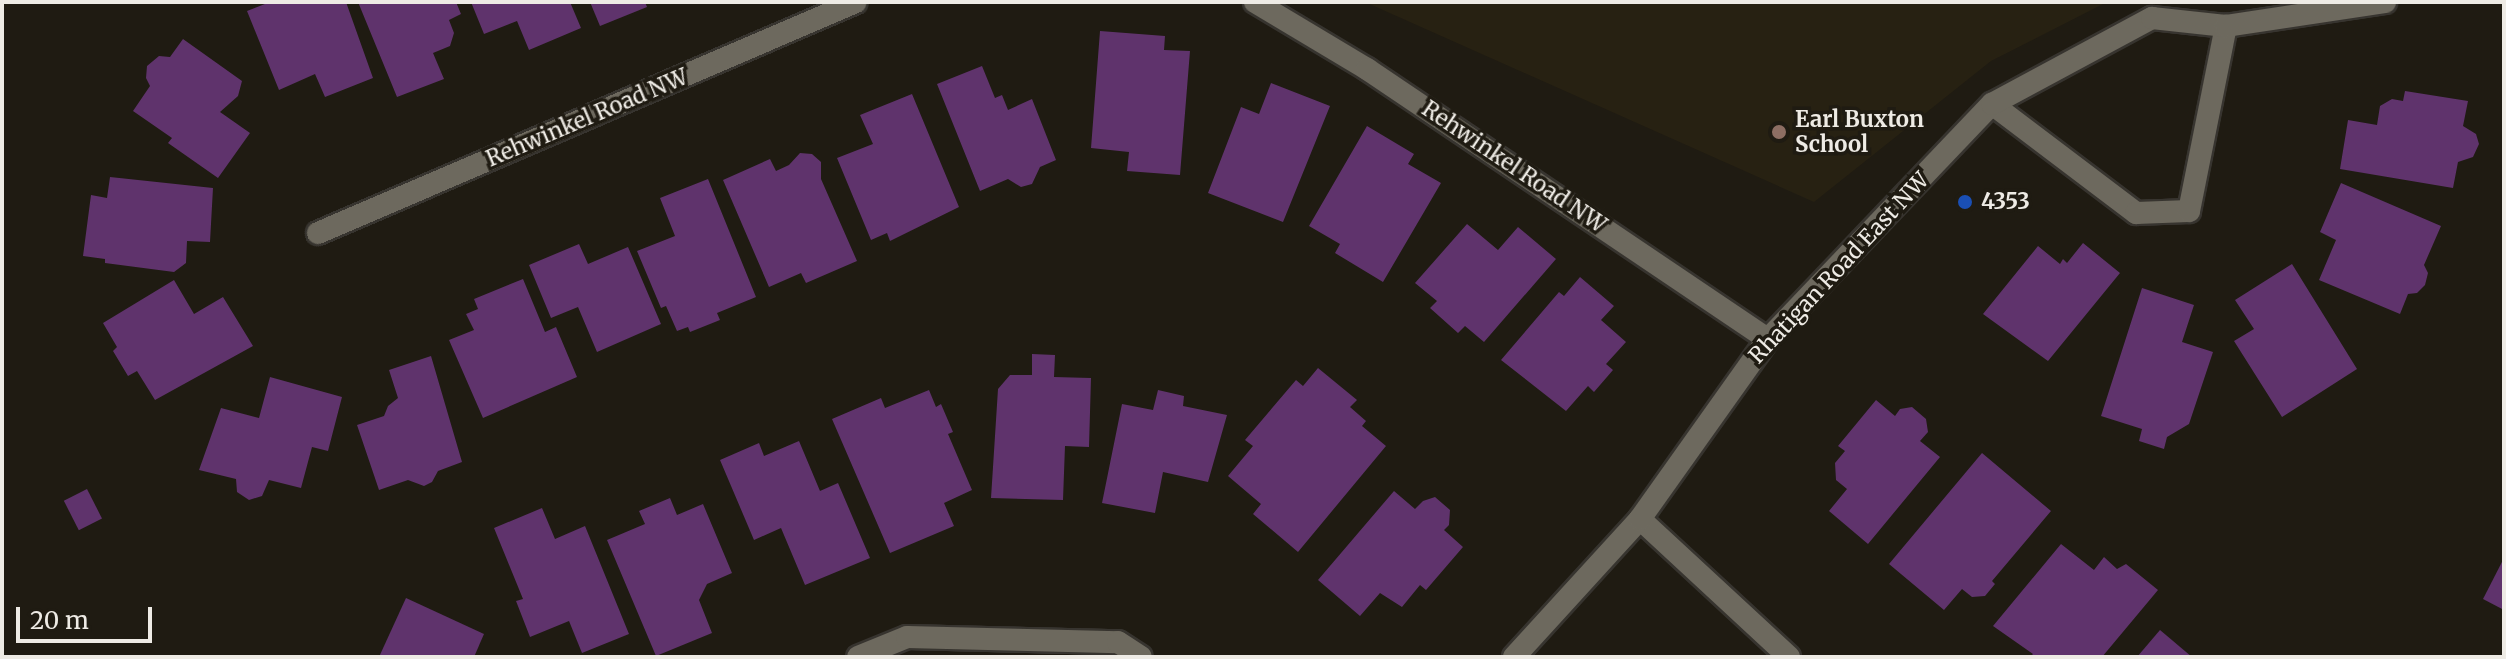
<!DOCTYPE html>
<html>
<head>
<meta charset="utf-8">
<style>
  body { margin:0 }
  #map { position:relative; width:2506px; height:659px; overflow:hidden; background:#1f1b12; font-family:Merriweather,serif }
  div>[style] { position:absolute }
  .built>* { inset:0; background:#272112 }
  .building>* { inset:0; background:#5f336c; transform-origin:0 0 }
  .roads { filter:drop-shadow(2px 0 #37342f) drop-shadow(-2px 0 #37342f) drop-shadow(0 2px #37342f) drop-shadow(0 -2px #37342f) }
  .minor>* { height:22px; margin:-11px; padding:0 11px; transform-origin:11px; border-radius:11px; background:#6d695e }
  .tertiary>* { height:22px; margin:-11px; padding:0 11px; transform-origin:11px; border-radius:11px; background:#6d695e }
  .dots>* { width:22px; height:22px; translate:-50% -50%; box-sizing:border-box; border:4px solid #1f1b12; border-radius:50% }
  span { translate:-50% -50%; white-space:nowrap; text-align:center; line-height:1.15; -webkit-text-stroke:7px #1f1b12; paint-order:stroke }
  .street-label { font-size:22px; color:#eeebe5 }
  .poi-label { font-size:22px; color:#eeebe5; font-weight:700 }
  .left { translate:0 -50%; text-align:left }
  .frame { position:absolute; inset:0; border:4px solid #eeebe5; pointer-events:none }
  .scale { position:absolute; left:16px; top:607px; width:136px; height:36px; box-sizing:border-box; border:4px solid #eeebe5; border-top:0; padding-left:10px; font-size:24px; line-height:28px; white-space:nowrap; color:#eeebe5; -webkit-text-stroke:6px #1f1b12; paint-order:stroke }
</style>
</head>
<body>
<div id="map">
  <div class="built">
    <i style="clip-path:polygon(1365px 2px,2107px 2px,1991px 61px,1814px 202px)"></i>
  </div>
  <div class="building">
    <i style="clip-path:polygon(270px 2px,346px 2px,373px 78px,325px 97px,315px 74px,279px 90px,247px 11px)"></i>
    <i style="clip-path:polygon(358px 2px,456px 2px,461px 14px,449px 20px,454px 33px,450px 46px,433px 53px,444px 79px,397px 97px)"></i>
    <i style="clip-path:polygon(471px 2px,570px 2px,581px 28px,529px 50px,517px 21px,484px 34px)"></i>
    <i style="clip-path:polygon(590px 2px,645px 2px,647px 7px,600px 26px)"></i>
    <i style="clip-path:polygon(1100px 31px,1165px 36px,1164px 50px,1190px 51px,1180px 175px,1127px 171px,1129px 152px,1091px 148px)"></i>
    <i style="clip-path:polygon(183px 39px,242px 81px,238px 96px,220px 112px,250px 133px,218px 178px,168px 143px,172px 138px,133px 111px,150px 86px,146px 78px,147px 66px,159px 56px,170px 57px)"></i>
    <i style="clip-path:polygon(982px 66px,995px 98px,1002px 95px,1008px 110px,1032px 99px,1056px 160px,1040px 167px,1032px 184px,1021px 187px,1008px 179px,980px 191px,937px 84px)"></i>
    <i style="clip-path:polygon(1271px 83px,1330px 106px,1283px 222px,1208px 193px,1241px 107px,1259px 114px)"></i>
    <i style="clip-path:polygon(2405px 91px,2468px 101px,2463px 126px,2476px 134px,2479px 144px,2473px 157px,2458px 162px,2453px 188px,2340px 169px,2348px 120px,2377px 125px,2380px 106px,2392px 99px,2403px 101px)"></i>
    <i style="clip-path:polygon(912px 94px,959px 207px,890px 241px,887px 233px,871px 240px,837px 158px,873px 144px,860px 115px)"></i>
    <i style="clip-path:polygon(1367px 126px,1414px 154px,1408px 164px,1441px 183px,1383px 282px,1335px 253px,1340px 244px,1309px 226px)"></i>
    <i style="clip-path:polygon(800px 153px,812px 154px,821px 162px,821px 179px,857px 261px,806px 283px,801px 273px,769px 287px,723px 180px,770px 159px,776px 171px,789px 165px)"></i>
    <i style="clip-path:polygon(110px 177px,213px 188px,210px 242px,187px 241px,186px 263px,174px 272px,105px 263px,105px 259px,83px 256px,91px 195px,107px 198px)"></i>
    <i style="clip-path:polygon(708px 179px,756px 297px,717px 313px,720px 320px,690px 332px,688px 327px,677px 331px,666px 306px,661px 308px,637px 251px,675px 236px,660px 198px)"></i>
    <i style="clip-path:polygon(2341px 183px,2441px 226px,2424px 265px,2428px 273px,2425px 285px,2417px 293px,2408px 294px,2400px 314px,2319px 280px,2336px 240px,2320px 232px)"></i>
    <i style="clip-path:polygon(1467px 224px,1498px 250px,1518px 227px,1556px 259px,1484px 342px,1465px 326px,1458px 333px,1430px 308px,1437px 301px,1415px 283px)"></i>
    <i style="clip-path:polygon(2083px 243px,2120px 273px,2048px 361px,1983px 314px,2038px 246px,2060px 264px,2063px 259px,2067px 263px)"></i>
    <i style="clip-path:polygon(579px 244px,588px 264px,628px 247px,661px 324px,597px 352px,578px 307px,551px 318px,529px 265px)"></i>
    <i style="clip-path:polygon(2292px 264px,2357px 369px,2282px 417px,2234px 341px,2254px 329px,2235px 300px)"></i>
    <i style="clip-path:polygon(1580px 277px,1614px 306px,1601px 320px,1626px 342px,1606px 364px,1613px 370px,1594px 392px,1588px 386px,1566px 411px,1501px 360px,1559px 292px,1564px 296px)"></i>
    <i style="clip-path:polygon(523px 279px,545px 332px,556px 327px,577px 377px,483px 418px,449px 340px,474px 330px,466px 314px,478px 309px,474px 299px)"></i>
    <i style="clip-path:polygon(174px 280px,194px 314px,223px 297px,253px 346px,155px 400px,137px 371px,128px 376px,113px 351px,117px 347px,103px 323px)"></i>
    <i style="clip-path:polygon(2142px 288px,2194px 305px,2182px 342px,2213px 352px,2189px 424px,2167px 437px,2164px 449px,2139px 441px,2142px 429px,2101px 416px)"></i>
    <i style="clip-path:polygon(1032px 354px,1055px 355px,1054px 377px,1091px 378px,1089px 447px,1065px 446px,1063px 500px,991px 498px,998px 389px,1010px 375px,1032px 375px)"></i>
    <i style="clip-path:polygon(431px 356px,462px 462px,438px 471px,432px 482px,424px 486px,408px 480px,379px 490px,357px 425px,384px 416px,388px 406px,398px 398px,389px 370px)"></i>
    <i style="clip-path:polygon(1318px 368px,1357px 400px,1350px 407px,1366px 421px,1362px 426px,1386px 446px,1298px 552px,1253px 514px,1261px 504px,1228px 476px,1253px 446px,1245px 440px,1296px 380px,1303px 386px)"></i>
    <i style="clip-path:polygon(270px 377px,342px 397px,328px 451px,312px 447px,301px 488px,269px 480px,262px 496px,249px 500px,237px 492px,236px 479px,199px 470px,221px 408px,259px 418px)"></i>
    <i style="clip-path:polygon(929px 390px,936px 407px,941px 404px,953px 432px,948px 434px,972px 490px,944px 503px,954px 526px,890px 553px,832px 419px,881px 398px,885px 408px)"></i>
    <i style="clip-path:polygon(1158px 390px,1184px 396px,1183px 406px,1227px 415px,1208px 482px,1163px 472px,1155px 513px,1102px 503px,1122px 404px,1153px 410px)"></i>
    <i style="clip-path:polygon(1876px 400px,1895px 416px,1900px 409px,1912px 407px,1926px 419px,1928px 432px,1920px 441px,1940px 457px,1868px 544px,1829px 511px,1847px 489px,1836px 480px,1835px 463px,1845px 451px,1838px 446px)"></i>
    <i style="clip-path:polygon(799px 441px,820px 491px,838px 483px,870px 558px,805px 585px,781px 528px,754px 540px,720px 460px,759px 443px,764px 456px)"></i>
    <i style="clip-path:polygon(1982px 453px,2051px 511px,1992px 581px,1995px 584px,1985px 596px,1972px 597px,1962px 589px,1944px 610px,1889px 564px)"></i>
    <i style="left:87px;top:489px;width:33px;height:26px;rotate:63deg"></i>
    <i style="clip-path:polygon(1394px 491px,1415px 509px,1423px 501px,1435px 497px,1450px 510px,1449px 525px,1444px 530px,1463px 547px,1426px 590px,1420px 585px,1402px 607px,1380px 593px,1360px 616px,1318px 580px)"></i>
    <i style="clip-path:polygon(670px 498px,677px 515px,703px 504px,732px 573px,707px 584px,699px 600px,712px 633px,656px 656px,607px 540px,645px 524px,639px 511px)"></i>
    <i style="clip-path:polygon(542px 508px,555px 539px,585px 526px,629px 634px,582px 653px,569px 621px,530px 637px,516px 601px,523px 599px,494px 528px)"></i>
    <i style="clip-path:polygon(2061px 544px,2094px 570px,2104px 557px,2117px 569px,2126px 564px,2158px 590px,2102px 657px,2030px 657px,2033px 654px,1993px 626px)"></i>
    <i style="clip-path:polygon(2504px 558px,2504px 610px,2483px 599px)"></i>
    <i style="clip-path:polygon(406px 598px,484px 634px,474px 657px,379px 657px)"></i>
    <i style="clip-path:polygon(2160px 630px,2192px 657px,2137px 657px)"></i>
  </div>
  <div class="roads">
    <div class="minor">
      <i style="left:1255px;top:2px;width:131px;rotate:30.9deg"></i>
      <i style="left:1367px;top:69px;width:483px;rotate:34deg"></i>
      <i style="left:1992px;top:104px;width:181px;rotate:37.1deg"></i>
      <i style="left:2136px;top:213px;width:53px;rotate:-2.2deg"></i>
      <i style="left:2189px;top:211px;width:189px;rotate:-78.7deg"></i>
      <i style="left:318px;top:233px;width:585px;rotate:-23.24deg"></i>
      <i style="left:1640px;top:519px;width:203px;rotate:42.8deg"></i>
      <i style="left:858px;top:657px;width:53px;rotate:-22.2deg"></i>
      <i style="left:907px;top:637px;width:211px;rotate:1.4deg"></i>
      <i style="left:1118px;top:642px;width:27px;rotate:33deg"></i>
    </div>
    <div class="tertiary">
      <i style="left:1514px;top:657px;width:187px;rotate:-47.6deg"></i>
      <i style="left:1640px;top:519px;width:221px;rotate:-54.6deg"></i>
      <i style="left:1768px;top:339px;width:325px;rotate:-46.4deg"></i>
      <i style="left:1992px;top:104px;width:182px;rotate:-28.3deg"></i>
      <i style="left:2152px;top:18px;width:74px;rotate:6.2deg"></i>
      <i style="left:2226px;top:26px;width:161px;rotate:-8.6deg"></i>
    </div>
  </div>
  <div class="dots">
    <i style="left:1779px;top:132px;background:#8d6e63"></i>
    <i style="left:1965px;top:202px;background:#1a4fb4"></i>
  </div>
  <div class="street-label">
    <span style="left:587px;top:118px;rotate:-23deg">Rehwinkel Road NW</span>
    <span style="left:1514px;top:167px;rotate:34deg">Rehwinkel Road NW</span>
    <span style="left:1839px;top:268px;rotate:-47deg">Rhatigan Road East NW</span>
  </div>
  <div class="poi-label">
    <span class="left" style="left:1795px;top:132px">Earl Buxton<br>School</span>
    <span class="left" style="left:1981px;top:202px">4353</span>
  </div>
  <div class="frame"></div>
  <div class="scale">20 m</div>
</div>
</body>
</html>
